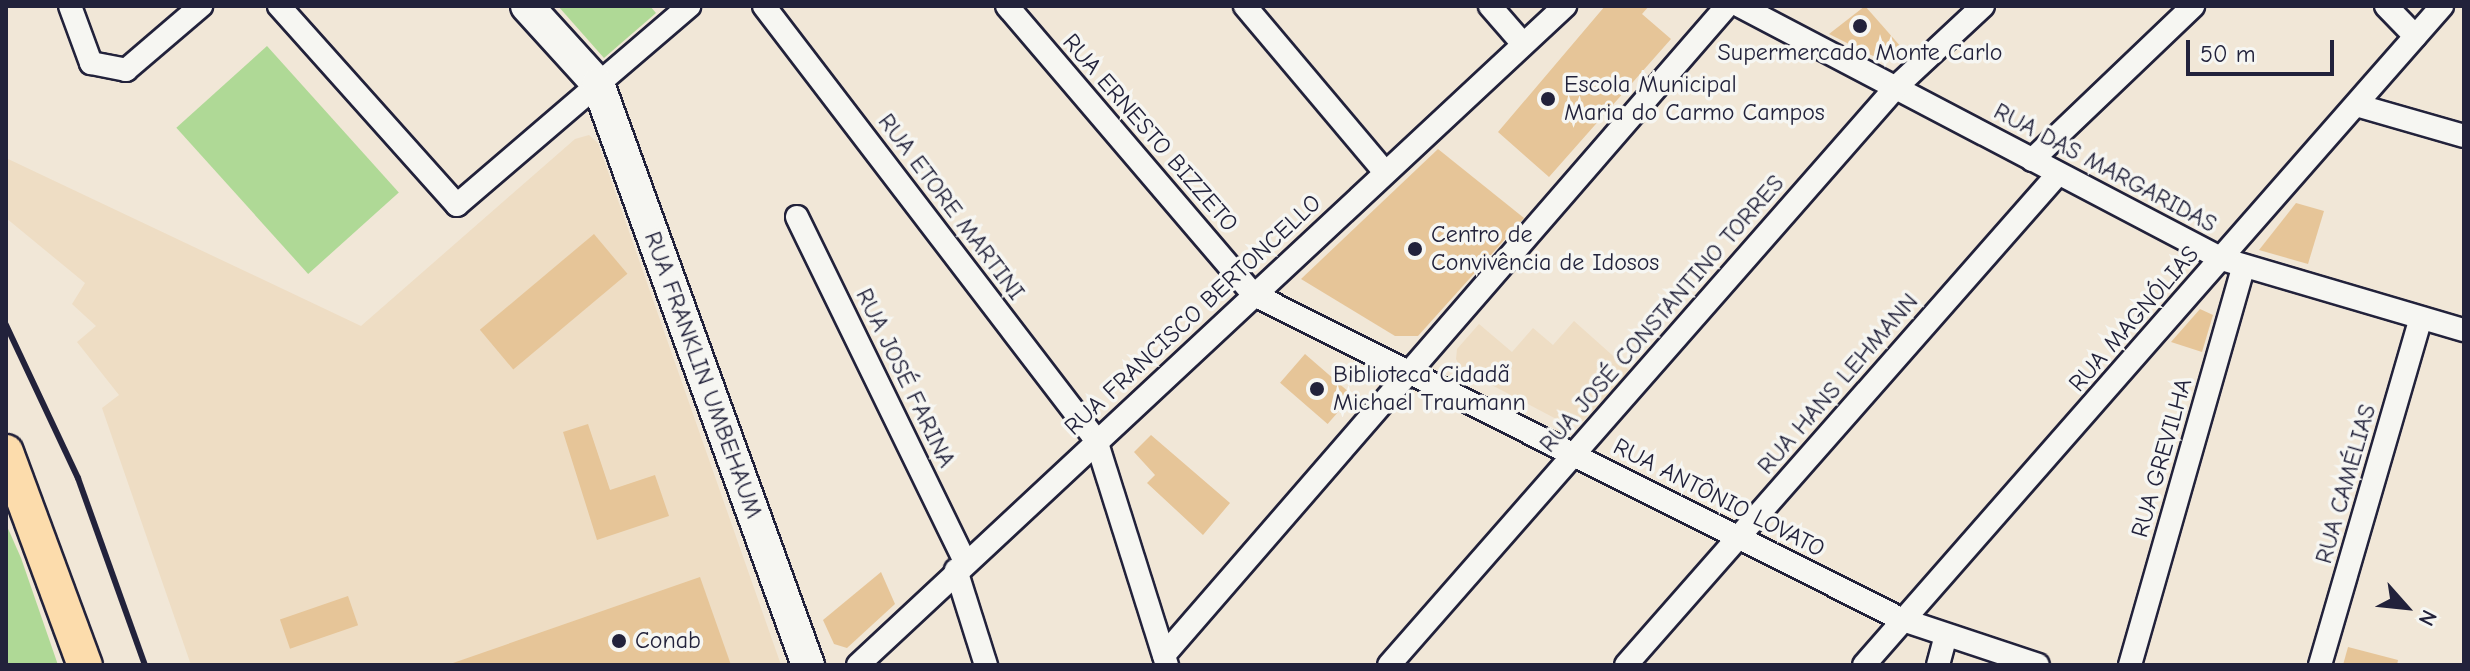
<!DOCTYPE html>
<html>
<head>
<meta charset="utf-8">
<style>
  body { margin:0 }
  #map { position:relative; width:2470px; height:671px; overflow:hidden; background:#f1e7d7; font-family:"Comic Neue",sans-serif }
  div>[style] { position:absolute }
  .built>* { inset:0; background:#eeddc4 }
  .green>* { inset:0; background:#afd996; transform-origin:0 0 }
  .building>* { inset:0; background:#e6c598; transform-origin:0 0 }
  .roads { filter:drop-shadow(2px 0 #22223b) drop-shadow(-2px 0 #22223b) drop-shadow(0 2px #22223b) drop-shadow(0 -2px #22223b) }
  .street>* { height:22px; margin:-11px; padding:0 11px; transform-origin:11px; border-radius:11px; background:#f6f6f2 }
  .secondary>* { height:32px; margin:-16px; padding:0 16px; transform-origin:16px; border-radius:16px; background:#f6f6f2 }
  .primary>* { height:34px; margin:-17px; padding:0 17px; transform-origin:17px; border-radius:17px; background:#fcdcac }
  .rail>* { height:6px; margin:-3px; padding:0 3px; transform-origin:3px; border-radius:3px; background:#22223b }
  .dots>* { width:22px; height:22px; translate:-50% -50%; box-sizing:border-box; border:4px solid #f6f6f2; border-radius:50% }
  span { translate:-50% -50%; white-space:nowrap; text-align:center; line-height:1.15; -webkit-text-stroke:7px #f6f6f2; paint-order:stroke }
  .poi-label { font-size:24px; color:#22223b }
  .left { translate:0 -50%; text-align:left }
  .street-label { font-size:24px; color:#22223b }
  .frame { position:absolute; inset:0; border:8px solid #22223b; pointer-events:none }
  .north { position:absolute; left:2366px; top:567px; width:80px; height:80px; -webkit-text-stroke:6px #f6f6f2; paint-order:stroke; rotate:117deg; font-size:22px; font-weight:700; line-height:32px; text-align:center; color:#22223b }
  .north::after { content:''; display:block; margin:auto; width:28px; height:36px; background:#22223b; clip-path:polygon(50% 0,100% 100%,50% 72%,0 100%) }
  .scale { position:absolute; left:2186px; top:40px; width:148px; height:36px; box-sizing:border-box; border:4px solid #22223b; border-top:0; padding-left:10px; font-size:24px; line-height:28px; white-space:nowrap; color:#22223b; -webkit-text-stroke:6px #f6f6f2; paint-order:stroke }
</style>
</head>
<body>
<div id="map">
  <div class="built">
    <i style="clip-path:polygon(589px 135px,598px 143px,781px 665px,191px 665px,102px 408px,119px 395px,77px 342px,96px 326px,72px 304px,85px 283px,6px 218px,6px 158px,361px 326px,575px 139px)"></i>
    <i style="clip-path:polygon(1574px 321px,1630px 371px,1583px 421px,1562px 422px,1461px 369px,1456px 359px,1457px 349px,1479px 324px,1512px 352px,1533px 328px,1553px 345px)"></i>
  </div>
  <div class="green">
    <i style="clip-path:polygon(558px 6px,650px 6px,656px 13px,604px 58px)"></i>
    <i style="left:267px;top:46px;width:197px;height:122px;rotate:48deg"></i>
    <i style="clip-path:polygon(6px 524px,21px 558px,58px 665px,6px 665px)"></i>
  </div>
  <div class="building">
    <i style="clip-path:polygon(1605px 6px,1649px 6px,1642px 14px,1671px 39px,1549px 177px,1498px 132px)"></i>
    <i style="clip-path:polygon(1865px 6px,1909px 56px,1907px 58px,1873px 56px,1829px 34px)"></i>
    <i style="clip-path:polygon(1438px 149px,1524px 218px,1418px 336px,1395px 336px,1301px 279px)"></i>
    <i style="clip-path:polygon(2296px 203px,2324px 211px,2308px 264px,2259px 250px)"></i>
    <i style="left:594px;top:234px;width:52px;height:149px;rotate:50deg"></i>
    <i style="clip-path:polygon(2200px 309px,2213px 315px,2202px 352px,2171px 342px)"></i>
    <i style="left:1305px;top:354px;width:63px;height:38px;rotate:41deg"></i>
    <i style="clip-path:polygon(588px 424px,610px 490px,655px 475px,669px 516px,597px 540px,563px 432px)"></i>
    <i style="clip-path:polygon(1151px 435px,1230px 503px,1203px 535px,1147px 483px,1155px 475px,1134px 452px)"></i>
    <i style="clip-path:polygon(881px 572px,895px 604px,847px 648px,834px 644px,823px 620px)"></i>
    <i style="clip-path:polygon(700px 577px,731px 665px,454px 665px,453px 663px)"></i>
    <i style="left:348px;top:596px;width:31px;height:72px;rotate:71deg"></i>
    <i style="clip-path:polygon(2348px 647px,2398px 660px,2397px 665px,2343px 665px)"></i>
  </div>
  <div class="roads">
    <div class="street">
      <i style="left:70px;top:6px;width:61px;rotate:69.8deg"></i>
      <i style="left:91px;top:63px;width:36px;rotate:11deg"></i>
      <i style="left:126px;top:70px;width:99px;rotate:-40.5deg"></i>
      <i style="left:279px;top:6px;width:267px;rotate:48.2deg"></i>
      <i style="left:457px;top:205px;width:306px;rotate:-40.6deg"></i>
      <i style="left:764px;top:6px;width:546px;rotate:52.58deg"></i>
      <i style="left:1096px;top:440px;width:236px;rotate:72.5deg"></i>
      <i style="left:1007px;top:6px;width:379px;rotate:49.5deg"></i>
      <i style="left:1253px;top:294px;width:727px;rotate:26.64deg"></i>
      <i style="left:1903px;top:620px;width:142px;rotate:18.4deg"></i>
      <i style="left:1245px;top:6px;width:217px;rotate:49.9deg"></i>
      <i style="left:1490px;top:6px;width:50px;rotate:49deg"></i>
      <i style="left:1740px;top:6px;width:544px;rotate:27.69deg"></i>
      <i style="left:2222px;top:259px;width:252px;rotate:16.4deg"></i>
      <i style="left:2386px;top:6px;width:42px;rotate:46deg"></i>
      <i style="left:2356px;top:105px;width:112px;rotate:16deg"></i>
      <i style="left:2032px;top:160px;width:223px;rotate:-43.7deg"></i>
      <i style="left:797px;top:217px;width:383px;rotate:64deg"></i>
      <i style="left:956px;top:570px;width:100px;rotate:72.5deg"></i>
      <i style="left:1164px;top:655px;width:859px;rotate:-49.06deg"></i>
      <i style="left:858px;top:665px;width:967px;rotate:-42.99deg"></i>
      <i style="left:1389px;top:665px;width:769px;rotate:-48.74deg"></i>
      <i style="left:1896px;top:87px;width:119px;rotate:-43deg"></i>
      <i style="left:1626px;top:665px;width:654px;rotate:-48.66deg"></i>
      <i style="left:1864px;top:665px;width:877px;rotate:-48.75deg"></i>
      <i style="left:1938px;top:665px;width:27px;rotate:-75deg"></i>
      <i style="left:2130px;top:665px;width:415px;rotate:-74.1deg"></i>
      <i style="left:2320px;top:665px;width:361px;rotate:-73.8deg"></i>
    </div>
    <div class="secondary">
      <i style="left:527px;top:6px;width:105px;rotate:47.7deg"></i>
      <i style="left:598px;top:84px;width:618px;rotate:70.13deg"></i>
    </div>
    <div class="primary">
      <i style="left:6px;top:452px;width:227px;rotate:69.7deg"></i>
    </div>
  </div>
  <div class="rail">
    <i style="left:6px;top:325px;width:169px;rotate:64.8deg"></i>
    <i style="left:78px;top:478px;width:199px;rotate:70.3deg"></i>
  </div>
  <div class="dots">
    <i style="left:1860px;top:26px;background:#22223b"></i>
    <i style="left:1548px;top:99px;background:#22223b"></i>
    <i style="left:1415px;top:249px;background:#22223b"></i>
    <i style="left:1317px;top:389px;background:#22223b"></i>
    <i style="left:619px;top:641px;background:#22223b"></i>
  </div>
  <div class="poi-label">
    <span style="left:1860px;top:53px">Supermercado Monte Carlo</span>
    <span class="left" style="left:1564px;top:99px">Escola Municipal<br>Maria do Carmo Campos</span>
    <span class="left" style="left:1431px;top:249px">Centro de<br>Convivência de Idosos</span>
    <span class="left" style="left:1333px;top:389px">Biblioteca Cidadã<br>Michael Traumann</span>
    <span class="left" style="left:635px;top:641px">Conab</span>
  </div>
  <div class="street-label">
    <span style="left:1150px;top:133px;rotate:49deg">RUA ERNESTO BIZZETO</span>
    <span style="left:2105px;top:168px;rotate:28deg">RUA DAS MARGARIDAS</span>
    <span style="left:951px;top:207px;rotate:53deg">RUA ETORE MARTINI</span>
    <span style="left:1662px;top:314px;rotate:-49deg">RUA JOSÉ CONSTANTINO TORRES</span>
    <span style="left:1193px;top:315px;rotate:-43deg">RUA FRANCISCO BERTONCELLO</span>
    <span style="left:2134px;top:319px;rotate:-49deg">RUA MAGNÓLIAS</span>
    <span style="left:703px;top:375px;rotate:70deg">RUA FRANKLIN UMBEHAUM</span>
    <span style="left:905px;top:378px;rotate:64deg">RUA JOSÉ FARINA</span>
    <span style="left:1838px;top:384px;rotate:-49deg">RUA HANS LEHMANN</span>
    <span style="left:2162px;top:458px;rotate:-74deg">RUA GREVILHA</span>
    <span style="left:2346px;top:484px;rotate:-74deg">RUA CAMÉLIAS</span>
    <span style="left:1719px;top:498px;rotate:27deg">RUA ANTÔNIO LOVATO</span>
  </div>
  <div class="frame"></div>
  <div class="north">N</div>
  <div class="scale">50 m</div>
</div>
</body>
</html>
